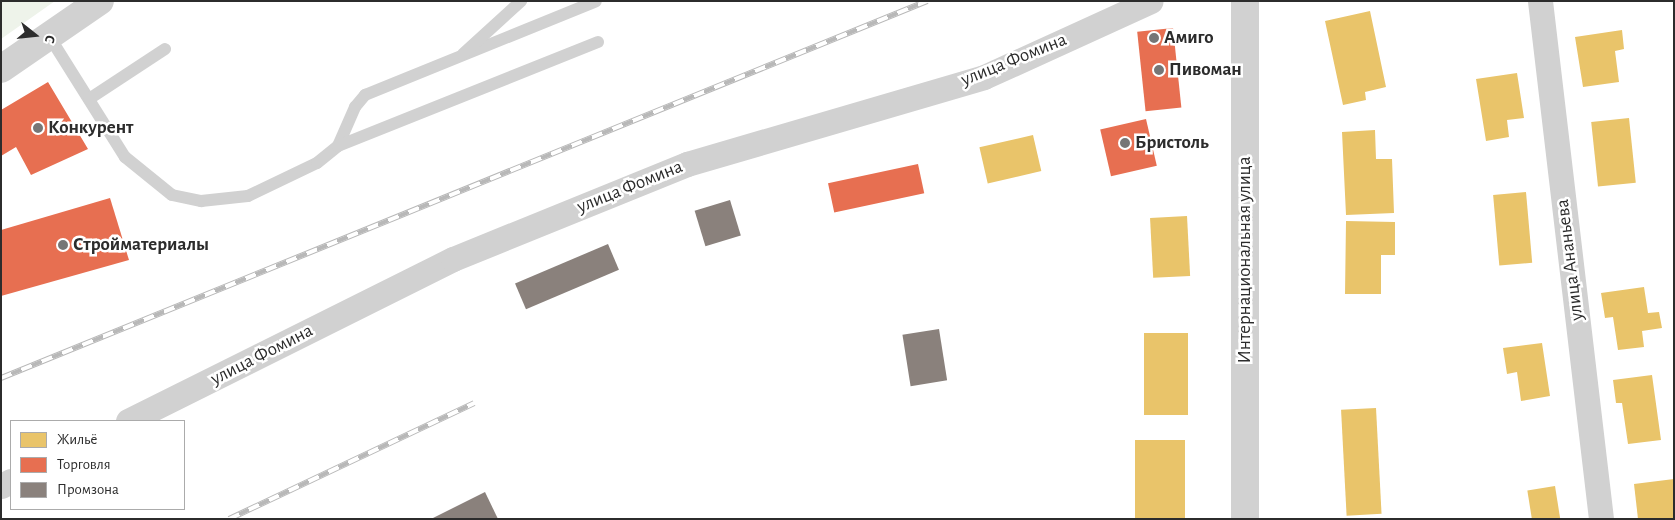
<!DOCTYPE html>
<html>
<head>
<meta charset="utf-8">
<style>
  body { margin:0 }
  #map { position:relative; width:1675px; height:520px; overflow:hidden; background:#fff; font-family:"Alegreya Sans",sans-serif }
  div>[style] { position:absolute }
  .green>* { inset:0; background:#eef3ea }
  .homes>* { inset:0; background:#e9c46a; transform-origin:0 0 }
  .shops>* { inset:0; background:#e76f51; transform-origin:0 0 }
  .industry>* { inset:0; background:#8a817c; transform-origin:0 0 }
  .service>* { height:12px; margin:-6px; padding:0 6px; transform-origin:6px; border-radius:6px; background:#d1d1d1 }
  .minor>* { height:25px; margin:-12.5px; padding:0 12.5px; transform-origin:12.5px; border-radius:12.5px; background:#d1d1d1 }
  .tertiary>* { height:28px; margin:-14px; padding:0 14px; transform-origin:14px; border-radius:14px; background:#d1d1d1 }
  .rail>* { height:5.5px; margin-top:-2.75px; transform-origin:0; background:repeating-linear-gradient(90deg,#fff 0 11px,#b8b8b8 0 22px); box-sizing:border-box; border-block:1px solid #b8b8b8 }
  .dots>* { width:14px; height:14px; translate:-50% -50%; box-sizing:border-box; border:2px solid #fff; border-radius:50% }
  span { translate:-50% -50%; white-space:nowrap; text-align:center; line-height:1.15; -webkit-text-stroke:5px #fff; paint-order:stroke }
  .poi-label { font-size:19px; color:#2c2c2c; font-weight:700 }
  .left { translate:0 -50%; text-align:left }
  .street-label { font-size:19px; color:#2c2c2c }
  .frame { position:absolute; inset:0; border:2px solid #2c2c2c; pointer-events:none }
  .legend { position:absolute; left:10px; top:420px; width:175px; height:90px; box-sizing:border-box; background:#fff; border:1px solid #ababab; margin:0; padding:6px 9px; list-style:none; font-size:15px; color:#2c2c2c }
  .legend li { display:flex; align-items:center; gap:10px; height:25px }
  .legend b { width:25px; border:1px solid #ababab }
  .north { position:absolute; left:10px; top:10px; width:50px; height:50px; -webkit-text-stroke:4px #fff; paint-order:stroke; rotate:106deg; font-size:14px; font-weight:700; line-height:20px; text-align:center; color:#2c2c2c }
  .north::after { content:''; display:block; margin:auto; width:18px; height:22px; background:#2c2c2c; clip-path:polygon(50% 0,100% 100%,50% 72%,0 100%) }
</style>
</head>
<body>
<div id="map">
  <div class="green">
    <i style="clip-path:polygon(1px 1px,55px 1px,1px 39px)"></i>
  </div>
  <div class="homes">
    <i style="clip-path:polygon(1370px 11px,1386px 87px,1365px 92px,1366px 100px,1343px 105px,1325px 21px)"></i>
    <i style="clip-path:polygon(1622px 30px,1624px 49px,1615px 51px,1619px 82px,1583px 87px,1575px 37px)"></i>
    <i style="clip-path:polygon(1517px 73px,1524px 118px,1507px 120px,1509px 137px,1486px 141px,1476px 79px)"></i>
    <i style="left:1629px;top:118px;width:65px;height:38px;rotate:84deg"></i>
    <i style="clip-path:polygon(1375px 130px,1376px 159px,1392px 159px,1394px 213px,1346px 215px,1342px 132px)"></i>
    <i style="left:1033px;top:135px;width:37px;height:55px;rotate:77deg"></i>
    <i style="left:1526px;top:192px;width:71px;height:33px;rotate:85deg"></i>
    <i style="left:1187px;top:216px;width:60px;height:37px;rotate:87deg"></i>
    <i style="clip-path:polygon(1346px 221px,1395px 222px,1395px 255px,1381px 255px,1381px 294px,1345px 294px)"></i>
    <i style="clip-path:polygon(1644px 287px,1648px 313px,1659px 312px,1662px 328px,1642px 331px,1644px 347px,1618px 350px,1613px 317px,1605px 318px,1601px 293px)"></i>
    <i style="left:1144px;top:333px;width:44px;height:82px"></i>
    <i style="clip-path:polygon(1542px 343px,1550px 396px,1521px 401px,1517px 372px,1507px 374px,1503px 348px)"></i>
    <i style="clip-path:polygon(1652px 375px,1661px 440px,1628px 444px,1622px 403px,1616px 403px,1613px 380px)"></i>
    <i style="left:1376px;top:408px;width:106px;height:35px;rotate:87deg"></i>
    <i style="left:1135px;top:440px;width:50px;height:79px"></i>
    <i style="clip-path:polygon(1674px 479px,1674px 519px,1638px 519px,1634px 484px)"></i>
    <i style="left:1555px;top:486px;width:33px;height:28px;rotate:81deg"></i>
  </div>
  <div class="shops">
    <i style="left:1173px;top:28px;width:80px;height:36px;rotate:84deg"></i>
    <i style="clip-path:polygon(48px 82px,88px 149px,31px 175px,16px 147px,1px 156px,1px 110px)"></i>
    <i style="left:1146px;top:119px;width:48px;height:47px;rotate:77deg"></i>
    <i style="left:918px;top:164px;width:30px;height:92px;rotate:78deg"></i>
    <i style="clip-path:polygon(110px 198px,129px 260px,1px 296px,1px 230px)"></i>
  </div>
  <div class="industry">
    <i style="left:730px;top:200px;width:37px;height:37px;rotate:73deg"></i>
    <i style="left:608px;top:244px;width:28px;height:101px;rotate:67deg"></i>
    <i style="left:939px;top:329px;width:52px;height:37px;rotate:81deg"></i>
    <i style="clip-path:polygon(485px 492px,498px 519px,431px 519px)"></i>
  </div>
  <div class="service">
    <i style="left:49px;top:36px;width:143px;rotate:57.9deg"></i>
    <i style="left:125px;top:157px;width:60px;rotate:39deg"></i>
    <i style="left:172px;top:195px;width:30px;rotate:12deg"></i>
    <i style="left:201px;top:201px;width:47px;rotate:-6.1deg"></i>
    <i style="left:248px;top:196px;width:76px;rotate:-25.6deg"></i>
    <i style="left:317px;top:163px;width:27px;rotate:-39deg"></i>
    <i style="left:338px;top:146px;width:43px;rotate:-66.4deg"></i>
    <i style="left:355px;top:107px;width:16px;rotate:-50deg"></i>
    <i style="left:365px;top:95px;width:249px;rotate:-22.1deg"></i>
    <i style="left:463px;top:54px;width:79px;rotate:-42.4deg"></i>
    <i style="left:89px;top:99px;width:91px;rotate:-33.3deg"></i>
    <i style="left:338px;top:146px;width:280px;rotate:-21.8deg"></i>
  </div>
  <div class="minor">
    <i style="left:1540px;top:1px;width:522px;rotate:83.28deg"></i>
    <i style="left:128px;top:421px;width:363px;rotate:-26.5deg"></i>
    <i style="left:453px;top:259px;width:253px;rotate:-22.1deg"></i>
    <i style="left:687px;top:164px;width:309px;rotate:-16.3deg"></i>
    <i style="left:984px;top:77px;width:183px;rotate:-24.5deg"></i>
    <i style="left:1px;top:486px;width:11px;rotate:-27deg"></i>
  </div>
  <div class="tertiary">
    <i style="left:1245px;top:1px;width:518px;rotate:90deg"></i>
    <i style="left:1px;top:69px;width:120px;rotate:-34.5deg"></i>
  </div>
  <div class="rail">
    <i style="left:1px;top:378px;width:1000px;rotate:-22.15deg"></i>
    <i style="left:229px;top:519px;width:271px;rotate:-25.3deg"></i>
  </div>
  <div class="dots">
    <i style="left:1154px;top:38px;background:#767676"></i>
    <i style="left:1159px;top:70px;background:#767676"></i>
    <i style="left:38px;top:128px;background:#767676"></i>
    <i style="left:1125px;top:143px;background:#767676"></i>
    <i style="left:63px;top:245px;background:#767676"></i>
  </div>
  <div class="poi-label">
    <span class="left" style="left:1164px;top:38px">Амиго</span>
    <span class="left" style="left:1169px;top:70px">Пивоман</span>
    <span class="left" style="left:48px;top:128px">Конкурент</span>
    <span class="left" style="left:1135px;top:143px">Бристоль</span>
    <span class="left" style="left:73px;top:245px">Стройматериалы</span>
  </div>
  <div class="street-label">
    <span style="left:1014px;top:60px;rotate:-22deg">улица Фомина</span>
    <span style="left:630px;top:187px;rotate:-22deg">улица Фомина</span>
    <span style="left:1245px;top:260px;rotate:-90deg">Интернациональная улица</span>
    <span style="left:1570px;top:260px;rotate:-97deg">улица Ананьева</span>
    <span style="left:262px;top:355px;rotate:-27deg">улица Фомина</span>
  </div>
  <div class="frame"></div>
  <ul class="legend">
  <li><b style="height:14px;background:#e9c46a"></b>Жильё</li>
  <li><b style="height:14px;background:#e76f51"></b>Торговля</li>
  <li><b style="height:14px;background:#8a817c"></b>Промзона</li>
  </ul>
  <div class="north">С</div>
</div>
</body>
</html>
